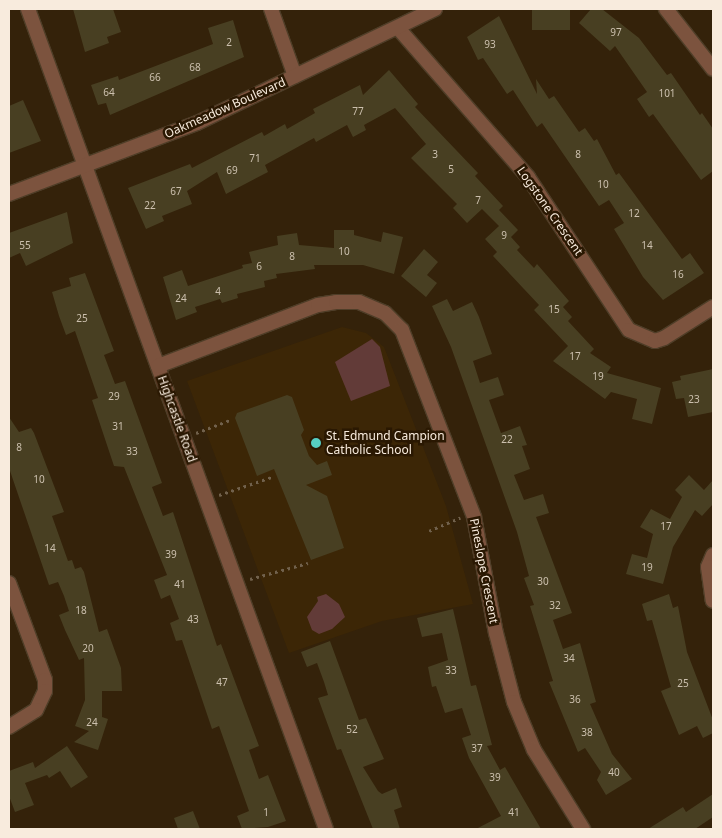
<!DOCTYPE html>
<html>
<head>
<meta charset="utf-8">
<style>
  body { margin:0 }
  #map { position:relative; width:722px; height:838px; overflow:hidden; background:#34220a; font-family:"Noto Sans",sans-serif }
  div>[style] { position:absolute }
  .built>* { inset:0; background:#3c2606 }
  .green>* { inset:0; background:#623b38 }
  .building>* { inset:0; background:#483f22; transform-origin:0 0 }
  .path>* { height:2.5px; margin-top:-1.25px; transform-origin:0; background:repeating-linear-gradient(90deg,#71614c 0 2.5px,transparent 0 6.5px) }
  .roads { filter:drop-shadow(1px 0 #4f3e28) drop-shadow(-1px 0 #4f3e28) drop-shadow(0 1px #4f3e28) drop-shadow(0 -1px #4f3e28) }
  .minor>* { height:14px; margin:-7px; padding:0 7px; transform-origin:7px; border-radius:7px; background:#7c533e }
  .dots>* { width:14px; height:14px; translate:-50% -50%; box-sizing:border-box; border:2px solid #2a1802; border-radius:50% }
  span { translate:-50% -50%; white-space:nowrap; text-align:center; line-height:1.15; -webkit-text-stroke:5px #2a1802; paint-order:stroke }
  .number-label { font-size:10px; color:#ccc0ae }
  .number-label span { -webkit-text-stroke-width:0 }
  .street-label { font-size:12px; color:#f8ebdd }
  .poi-label { font-size:12px; color:#f8ebdd }
  .left { translate:0 -50%; text-align:left }
  .frame { position:absolute; inset:0; border:10px solid #f8ebdd; pointer-events:none }
</style>
</head>
<body>
<div id="map">
  <div class="built">
    <i style="clip-path:polygon(342px 327px,366px 333px,384px 347px,446px 506px,473px 604px,382px 621px,289px 653px,187px 381px)"></i>
  </div>
  <div class="green">
    <i style="clip-path:polygon(372px 339px,380px 347px,390px 386px,351px 401px,335px 362px)"></i>
    <i style="clip-path:polygon(326px 594px,339px 604px,345px 617px,332px 629px,319px 634px,312px 630px,307px 617px,318px 601px,317px 597px)"></i>
  </div>
  <div class="building">
    <i style="clip-path:polygon(73px 9px,113px 9px,121px 32px,107px 37px,109px 43px,85px 52px)"></i>
    <i style="left:532px;top:9px;width:38px;height:21px"></i>
    <i style="clip-path:polygon(591px 9px,602px 9px,639px 38px,667px 75px,671px 73px,700px 115px,702px 113px,713px 129px,713px 171px,701px 180px,653px 114px,649px 117px,637px 99px,647px 92px,615px 46px,610px 51px,579px 23px)"></i>
    <i style="clip-path:polygon(499px 16px,537px 94px,536px 79px,549px 99px,554px 96px,579px 132px,585px 128px,594px 141px,597px 139px,616px 175px,619px 173px,682px 259px,690px 253px,704px 273px,663px 300px,643px 277px,614px 229px,624px 223px,609px 200px,599px 206px,542px 123px,537px 127px,513px 90px,507px 94px,483px 58px,478px 60px,467px 37px)"></i>
    <i style="clip-path:polygon(233px 20px,244px 57px,110px 115px,106px 103px,98px 105px,91px 85px,118px 76px,119px 80px,213px 44px,208px 28px)"></i>
    <i style="clip-path:polygon(389px 70px,418px 104px,415px 107px,478px 173px,475px 176px,503px 206px,499px 210px,518px 230px,511px 237px,520px 247px,517px 250px,534px 268px,537px 264px,569px 301px,563px 307px,572px 317px,568px 321px,594px 349px,590px 353px,611px 367px,607px 373px,661px 388px,652px 424px,632px 419px,637px 399px,611px 392px,605px 399px,553px 361px,568px 346px,534px 310px,539px 305px,493px 256px,497px 252px,485px 239px,499px 226px,482px 209px,467px 223px,453px 208px,457px 204px,411px 158px,426px 144px,395px 108px,364px 125px,366px 130px,353px 137px,347px 125px,316px 142px,314px 138px,265px 165px,268px 172px,226px 194px,217px 172px,187px 191px,192px 204px,162px 216px,164px 221px,146px 229px,128px 188px,190px 164px,192px 168px,262px 132px,264px 136px,285px 124px,287px 129px,315px 113px,313px 109px,360px 85px,363px 95px)"></i>
    <i style="clip-path:polygon(23px 100px,41px 141px,9px 153px,9px 106px)"></i>
    <i style="clip-path:polygon(67px 212px,73px 243px,26px 266px,20px 253px,9px 258px,9px 233px)"></i>
    <i style="clip-path:polygon(334px 230px,354px 230px,354px 235px,381px 242px,383px 232px,403px 237px,394px 274px,363px 265px,314px 265px,315px 269px,276px 274px,277px 278px,264px 281px,265px 287px,237px 294px,238px 298px,222px 303px,220px 299px,195px 307px,197px 312px,176px 320px,163px 277px,182px 270px,188px 286px,243px 268px,242px 265px,252px 263px,249px 252px,278px 245px,277px 236px,297px 233px,299px 245px,334px 248px)"></i>
    <i style="clip-path:polygon(424px 249px,438px 262px,427px 275px,437px 283px,426px 297px,401px 276px)"></i>
    <i style="clip-path:polygon(85px 273px,114px 351px,104px 355px,115px 384px,125px 381px,162px 483px,152px 487px,163px 516px,173px 512px,217px 646px,221px 644px,259px 746px,249px 750px,259px 779px,268px 775px,286px 821px,268px 827px,242px 829px,237px 816px,249px 811px,219px 726px,212px 729px,182px 640px,176px 641px,170px 623px,179px 619px,170px 595px,161px 599px,154px 580px,167px 575px,124px 467px,114px 466px,92px 400px,98px 398px,75px 331px,66px 335px,59px 316px,52px 292px,71px 286px,69px 278px)"></i>
    <i style="clip-path:polygon(447px 299px,453px 311px,472px 302px,479px 317px,492px 354px,473px 361px,480px 383px,498px 377px,504px 395px,489px 400px,501px 433px,520px 426px,527px 445px,522px 446px,530px 469px,514px 475px,524px 500px,543px 494px,549px 513px,536px 517px,572px 613px,553px 620px,563px 649px,580px 643px,596px 702px,590px 704px,612px 754px,632px 779px,606px 795px,597px 780px,601px 772px,585px 748px,578px 752px,549px 682px,553px 681px,530px 606px,534px 605px,524px 578px,529px 576px,517px 532px,451px 347px,432px 306px)"></i>
    <i style="clip-path:polygon(713px 369px,713px 412px,688px 417px,684px 398px,676px 399px,672px 382px,681px 380px,680px 376px)"></i>
    <i style="clip-path:polygon(287px 395px,292px 397px,304px 430px,301px 435px,309px 456px,317px 465px,327px 461px,332px 475px,306px 485px,327px 496px,344px 548px,311px 560px,274px 469px,257px 476px,235px 418px,237px 413px)"></i>
    <i style="clip-path:polygon(9px 417px,19px 432px,31px 428px,34px 433px,64px 512px,52px 516px,68px 561px,72px 560px,75px 569px,81px 567px,84px 572px,99px 632px,107px 629px,121px 668px,122px 691px,102px 691px,102px 717px,108px 719px,98px 750px,74px 742px,89px 731px,75px 726px,85px 700px,84px 658px,79px 660px,65px 630px,59px 615px,69px 611px,64px 596px,58px 582px,49px 585px,9px 468px)"></i>
    <i style="clip-path:polygon(689px 475px,704px 490px,713px 480px,713px 504px,702px 516px,695px 510px,673px 547px,663px 584px,626px 574px,632px 554px,647px 558px,653px 534px,640px 527px,651px 509px,670px 519px,682px 497px,675px 490px)"></i>
    <i style="clip-path:polygon(669px 594px,673px 608px,678px 606px,687px 652px,713px 720px,713px 733px,703px 738px,697px 726px,679px 735px,661px 691px,671px 687px,652px 620px,647px 621px,642px 604px)"></i>
    <i style="clip-path:polygon(453px 609px,471px 686px,476px 685px,492px 745px,487px 746px,500px 770px,505px 767px,541px 829px,476px 829px,501px 816px,469px 758px,462px 738px,471px 735px,462px 708px,445px 713px,436px 686px,432px 687px,428px 667px,448px 660px,442px 633px,422px 637px,417px 618px)"></i>
    <i style="clip-path:polygon(330px 641px,359px 720px,366px 718px,384px 759px,363px 767px,378px 791px,382px 794px,396px 788px,402px 807px,394px 810px,400px 829px,373px 829px,341px 749px,337px 750px,318px 698px,328px 695px,324px 682px,317px 663px,307px 667px,301px 652px)"></i>
    <i style="clip-path:polygon(67px 746px,88px 777px,71px 788px,60px 771px,49px 778px,47px 775px,25px 783px,34px 805px,15px 812px,9px 796px,9px 771px,33px 762px,35px 768px)"></i>
    <i style="clip-path:polygon(713px 794px,713px 817px,695px 829px,648px 829px,683px 807px,686px 812px)"></i>
    <i style="clip-path:polygon(193px 811px,200px 829px,178px 829px,174px 818px)"></i>
  </div>
  <div class="path">
    <i style="left:196px;top:433px;width:36px;rotate:-21deg"></i>
    <i style="left:219px;top:495px;width:56px;rotate:-18.8deg"></i>
    <i style="left:429px;top:531px;width:34px;rotate:-23deg"></i>
    <i style="left:250px;top:579px;width:60px;rotate:-15.4deg"></i>
  </div>
  <div class="roads">
    <div class="minor">
      <i style="left:28px;top:9px;width:872px;rotate:70.03deg"></i>
      <i style="left:271px;top:9px;width:71px;rotate:70.3deg"></i>
      <i style="left:666px;top:9px;width:76px;rotate:51.9deg"></i>
      <i style="left:398px;top:28px;width:198px;rotate:48.9deg"></i>
      <i style="left:528px;top:177px;width:183px;rotate:56.6deg"></i>
      <i style="left:629px;top:330px;width:28px;rotate:23deg"></i>
      <i style="left:655px;top:341px;width:9px;rotate:-18deg"></i>
      <i style="left:664px;top:338px;width:58px;rotate:-32.3deg"></i>
      <i style="left:9px;top:194px;width:201px;rotate:-20.7deg"></i>
      <i style="left:197px;top:123px;width:264px;rotate:-25.6deg"></i>
      <i style="left:158px;top:366px;width:171px;rotate:-20.9deg"></i>
      <i style="left:318px;top:305px;width:18px;rotate:-9deg"></i>
      <i style="left:336px;top:302px;width:23px"></i>
      <i style="left:359px;top:302px;width:28px;rotate:23deg"></i>
      <i style="left:385px;top:313px;width:24px;rotate:45deg"></i>
      <i style="left:402px;top:330px;width:200px;rotate:68.9deg"></i>
      <i style="left:474px;top:517px;width:118px;rotate:79.3deg"></i>
      <i style="left:496px;top:633px;width:71px;rotate:75.4deg"></i>
      <i style="left:514px;top:702px;width:52px;rotate:67.4deg"></i>
      <i style="left:534px;top:750px;width:93px;rotate:58.2deg"></i>
      <i style="left:713px;top:555px;width:13px;rotate:113deg"></i>
      <i style="left:708px;top:567px;width:34px;rotate:82deg"></i>
      <i style="left:9px;top:583px;width:103px;rotate:69.6deg"></i>
      <i style="left:45px;top:680px;width:11px;rotate:90deg"></i>
      <i style="left:45px;top:691px;width:21px;rotate:115deg"></i>
      <i style="left:36px;top:710px;width:32px;rotate:148deg"></i>
    </div>
  </div>
  <div class="dots">
    <i style="left:316px;top:443px;background:#56cec3"></i>
  </div>
  <div class="number-label">
    <span style="left:616px;top:33px">97</span>
    <span style="left:229px;top:43px">2</span>
    <span style="left:490px;top:45px">93</span>
    <span style="left:195px;top:68px">68</span>
    <span style="left:155px;top:78px">66</span>
    <span style="left:109px;top:93px">64</span>
    <span style="left:667px;top:94px">101</span>
    <span style="left:358px;top:112px">77</span>
    <span style="left:435px;top:155px">3</span>
    <span style="left:578px;top:155px">8</span>
    <span style="left:255px;top:159px">71</span>
    <span style="left:451px;top:170px">5</span>
    <span style="left:232px;top:171px">69</span>
    <span style="left:603px;top:185px">10</span>
    <span style="left:176px;top:192px">67</span>
    <span style="left:478px;top:201px">7</span>
    <span style="left:150px;top:206px">22</span>
    <span style="left:634px;top:214px">12</span>
    <span style="left:504px;top:236px">9</span>
    <span style="left:25px;top:246px">55</span>
    <span style="left:647px;top:246px">14</span>
    <span style="left:344px;top:252px">10</span>
    <span style="left:292px;top:257px">8</span>
    <span style="left:259px;top:267px">6</span>
    <span style="left:678px;top:275px">16</span>
    <span style="left:218px;top:292px">4</span>
    <span style="left:181px;top:299px">24</span>
    <span style="left:554px;top:310px">15</span>
    <span style="left:82px;top:319px">25</span>
    <span style="left:575px;top:357px">17</span>
    <span style="left:598px;top:377px">19</span>
    <span style="left:114px;top:397px">29</span>
    <span style="left:694px;top:400px">23</span>
    <span style="left:118px;top:427px">31</span>
    <span style="left:507px;top:440px">22</span>
    <span style="left:19px;top:448px">8</span>
    <span style="left:132px;top:452px">33</span>
    <span style="left:39px;top:480px">10</span>
    <span style="left:666px;top:527px">17</span>
    <span style="left:50px;top:549px">14</span>
    <span style="left:171px;top:555px">39</span>
    <span style="left:647px;top:568px">19</span>
    <span style="left:543px;top:582px">30</span>
    <span style="left:180px;top:585px">41</span>
    <span style="left:555px;top:606px">32</span>
    <span style="left:81px;top:611px">18</span>
    <span style="left:193px;top:620px">43</span>
    <span style="left:88px;top:649px">20</span>
    <span style="left:569px;top:659px">34</span>
    <span style="left:451px;top:671px">33</span>
    <span style="left:222px;top:683px">47</span>
    <span style="left:683px;top:684px">25</span>
    <span style="left:575px;top:700px">36</span>
    <span style="left:92px;top:723px">24</span>
    <span style="left:352px;top:730px">52</span>
    <span style="left:587px;top:733px">38</span>
    <span style="left:477px;top:749px">37</span>
    <span style="left:614px;top:773px">40</span>
    <span style="left:495px;top:778px">39</span>
    <span style="left:266px;top:813px">1</span>
    <span style="left:514px;top:813px">41</span>
  </div>
  <div class="street-label">
    <span style="left:225px;top:108px;rotate:-24deg">Oakmeadow Boulevard</span>
    <span style="left:550px;top:211px;rotate:55deg">Logstone Crescent</span>
    <span style="left:177px;top:419px;rotate:70deg">Highcastle Road</span>
    <span style="left:484px;top:571px;rotate:79deg">Pineslope Crescent</span>
  </div>
  <div class="poi-label">
    <span class="left" style="left:326px;top:443px">St. Edmund Campion<br>Catholic School</span>
  </div>
  <div class="frame"></div>
</div>
</body>
</html>
